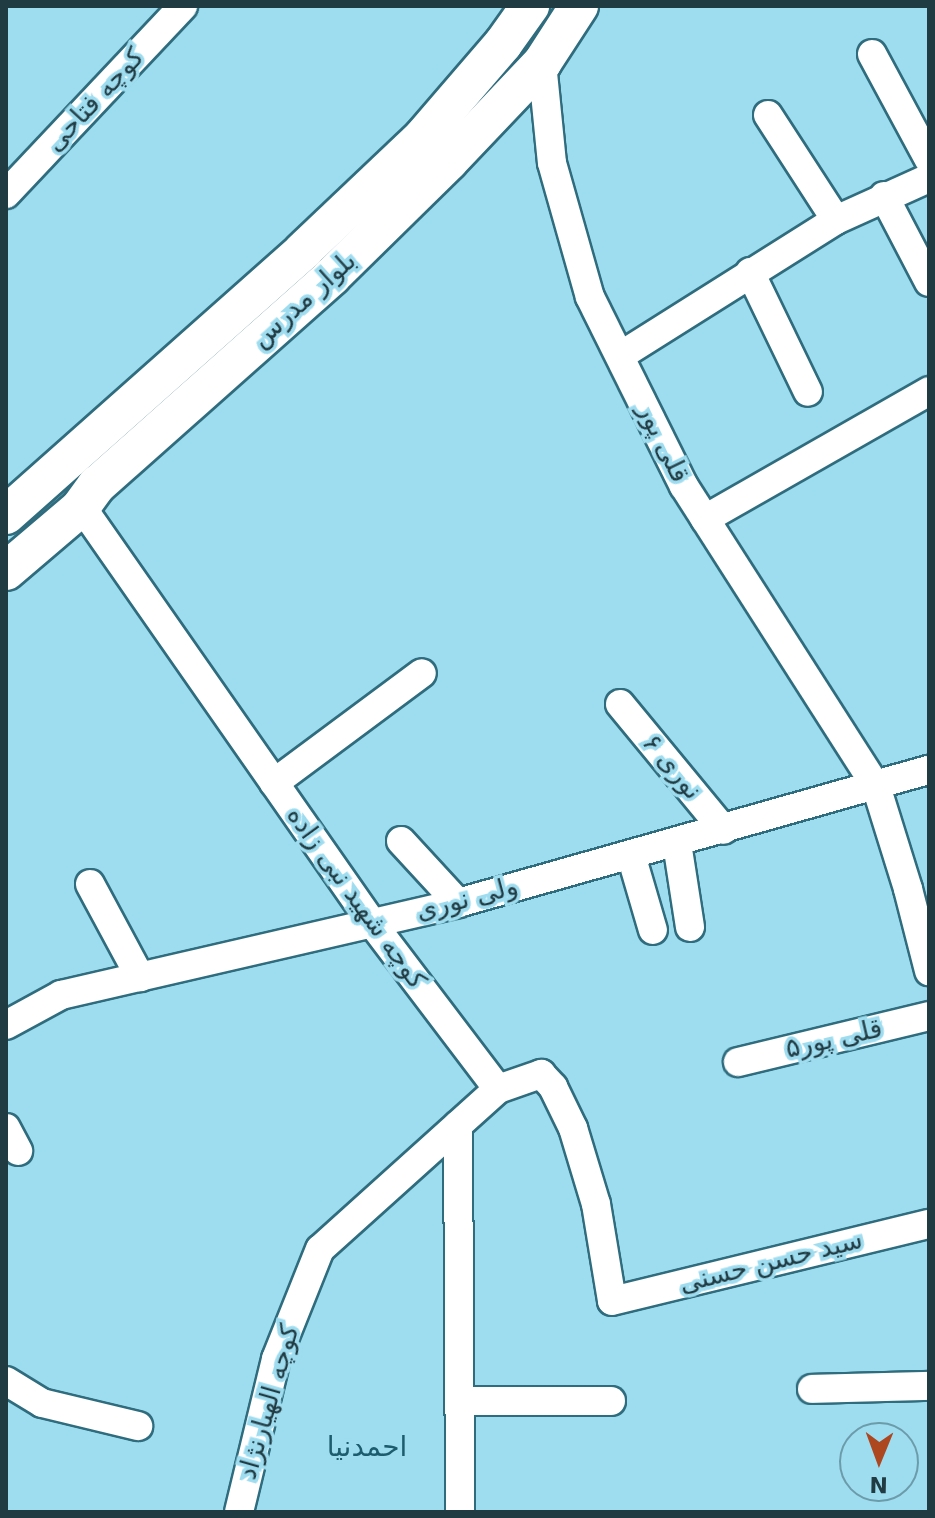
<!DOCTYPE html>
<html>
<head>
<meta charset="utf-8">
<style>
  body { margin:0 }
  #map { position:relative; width:935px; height:1518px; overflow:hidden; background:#9edcef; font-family:"DejaVu Sans","Noto Naskh Arabic",sans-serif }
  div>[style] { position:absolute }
  .roads { filter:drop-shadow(2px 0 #2f6c7e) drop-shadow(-2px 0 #2f6c7e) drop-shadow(0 2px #2f6c7e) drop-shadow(0 -2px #2f6c7e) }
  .street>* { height:28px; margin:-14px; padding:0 14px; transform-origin:14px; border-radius:14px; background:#fff }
  .secondary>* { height:38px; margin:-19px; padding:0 19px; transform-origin:19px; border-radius:19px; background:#fff }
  span { translate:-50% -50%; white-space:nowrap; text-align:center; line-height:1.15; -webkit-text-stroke:7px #9edcef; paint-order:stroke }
  .street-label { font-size:26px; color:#213b43 }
  .neighbourhood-label { font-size:28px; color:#1d5c6e }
  .frame { position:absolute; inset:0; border:8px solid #213b43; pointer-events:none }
  .north { position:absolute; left:839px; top:1422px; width:80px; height:80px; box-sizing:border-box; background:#9edcef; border:2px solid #6c9caa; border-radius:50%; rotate:181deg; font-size:22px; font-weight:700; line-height:32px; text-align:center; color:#213b43 }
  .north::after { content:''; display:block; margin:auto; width:28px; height:36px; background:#ad4720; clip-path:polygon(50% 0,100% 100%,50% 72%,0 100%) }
</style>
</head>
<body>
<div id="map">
  <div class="roads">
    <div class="street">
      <i style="left:872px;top:54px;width:120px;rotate:61.7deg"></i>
      <i style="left:542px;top:63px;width:100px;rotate:84.3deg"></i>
      <i style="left:552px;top:163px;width:139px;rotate:74.2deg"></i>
      <i style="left:590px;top:297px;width:211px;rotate:63.6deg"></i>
      <i style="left:684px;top:486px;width:356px;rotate:57.4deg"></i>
      <i style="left:876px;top:786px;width:108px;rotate:72.7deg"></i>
      <i style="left:908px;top:889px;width:85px;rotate:75.6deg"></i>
      <i style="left:768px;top:115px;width:125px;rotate:57.1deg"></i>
      <i style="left:6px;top:194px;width:258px;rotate:-46.7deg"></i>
      <i style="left:884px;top:196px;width:97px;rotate:62.4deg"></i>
      <i style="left:750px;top:272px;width:133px;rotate:64.2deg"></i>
      <i style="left:620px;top:356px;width:255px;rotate:-32.2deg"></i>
      <i style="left:836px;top:220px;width:102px;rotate:-24.3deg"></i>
      <i style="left:81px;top:506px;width:508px;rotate:55.09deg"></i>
      <i style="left:372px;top:923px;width:208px;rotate:52.8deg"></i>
      <i style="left:498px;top:1089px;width:239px;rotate:138deg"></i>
      <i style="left:320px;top:1249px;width:118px;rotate:111.8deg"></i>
      <i style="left:276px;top:1359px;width:157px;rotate:103.6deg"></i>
      <i style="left:705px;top:519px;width:258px;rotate:-29.7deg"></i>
      <i style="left:620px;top:704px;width:163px;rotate:50.5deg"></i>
      <i style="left:274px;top:783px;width:184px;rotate:-36.6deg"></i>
      <i style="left:401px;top:841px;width:84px;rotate:47.4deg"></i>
      <i style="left:677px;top:843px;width:85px;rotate:81.2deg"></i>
      <i style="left:631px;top:855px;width:78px;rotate:73.7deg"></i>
      <i style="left:90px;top:884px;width:106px;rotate:61.7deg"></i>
      <i style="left:6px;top:1025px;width:63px;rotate:-28.6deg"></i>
      <i style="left:61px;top:995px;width:408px;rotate:-13deg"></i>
      <i style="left:458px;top:903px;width:489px;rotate:-15.8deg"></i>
      <i style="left:738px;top:1062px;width:196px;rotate:-13.5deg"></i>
      <i style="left:498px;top:1089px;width:46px;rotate:-19.2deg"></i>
      <i style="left:541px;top:1074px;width:18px;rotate:47deg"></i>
      <i style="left:553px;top:1087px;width:46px;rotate:64deg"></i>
      <i style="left:573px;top:1128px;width:79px;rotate:73.2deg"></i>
      <i style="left:596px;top:1204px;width:98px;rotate:80.6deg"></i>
      <i style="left:612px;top:1301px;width:326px;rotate:-13.7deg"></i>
      <i style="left:458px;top:1125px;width:387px;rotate:89.7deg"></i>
      <i style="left:6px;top:1128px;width:26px;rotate:62deg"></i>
      <i style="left:6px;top:1381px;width:42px;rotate:31.4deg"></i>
      <i style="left:42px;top:1403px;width:99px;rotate:13.5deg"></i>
      <i style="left:812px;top:1389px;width:117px;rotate:-1.5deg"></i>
      <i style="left:460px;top:1401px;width:151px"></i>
    </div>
    <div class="secondary">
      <i style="left:6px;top:515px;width:399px;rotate:-41.6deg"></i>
      <i style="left:304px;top:250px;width:164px;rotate:-43.5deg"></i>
      <i style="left:423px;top:137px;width:123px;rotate:-49.3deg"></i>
      <i style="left:503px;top:44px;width:47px;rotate:-54.6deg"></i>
      <i style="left:6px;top:571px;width:97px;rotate:-40.4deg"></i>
      <i style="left:80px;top:508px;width:29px;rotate:-54deg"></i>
      <i style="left:97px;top:485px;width:314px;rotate:-41.6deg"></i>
      <i style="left:332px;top:276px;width:163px;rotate:-44.5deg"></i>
      <i style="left:448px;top:162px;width:137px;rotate:-46.5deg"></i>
      <i style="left:542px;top:63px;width:68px;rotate:-57deg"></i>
    </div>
  </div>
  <div class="street-label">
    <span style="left:95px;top:100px;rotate:-47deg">کوچه فتاحی</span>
    <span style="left:304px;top:300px;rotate:-42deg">بلوار مدرس</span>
    <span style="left:663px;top:443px;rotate:64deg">قلی پور</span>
    <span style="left:672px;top:767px;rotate:50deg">نوری ۶</span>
    <span style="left:356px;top:898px;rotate:54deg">کوچه شهید نبی زاده</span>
    <span style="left:467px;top:899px;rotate:-15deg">ولی نوری</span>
    <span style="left:834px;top:1039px;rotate:-13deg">قلی پور۵</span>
    <span style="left:771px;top:1262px;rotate:-14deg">سید حسن حسنی</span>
    <span style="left:269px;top:1402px;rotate:-74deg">کوچه الهیارنژاد</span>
  </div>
  <div class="neighbourhood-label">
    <span style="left:367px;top:1447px">احمدنیا</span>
  </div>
  <div class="frame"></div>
  <div class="north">N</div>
</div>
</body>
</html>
